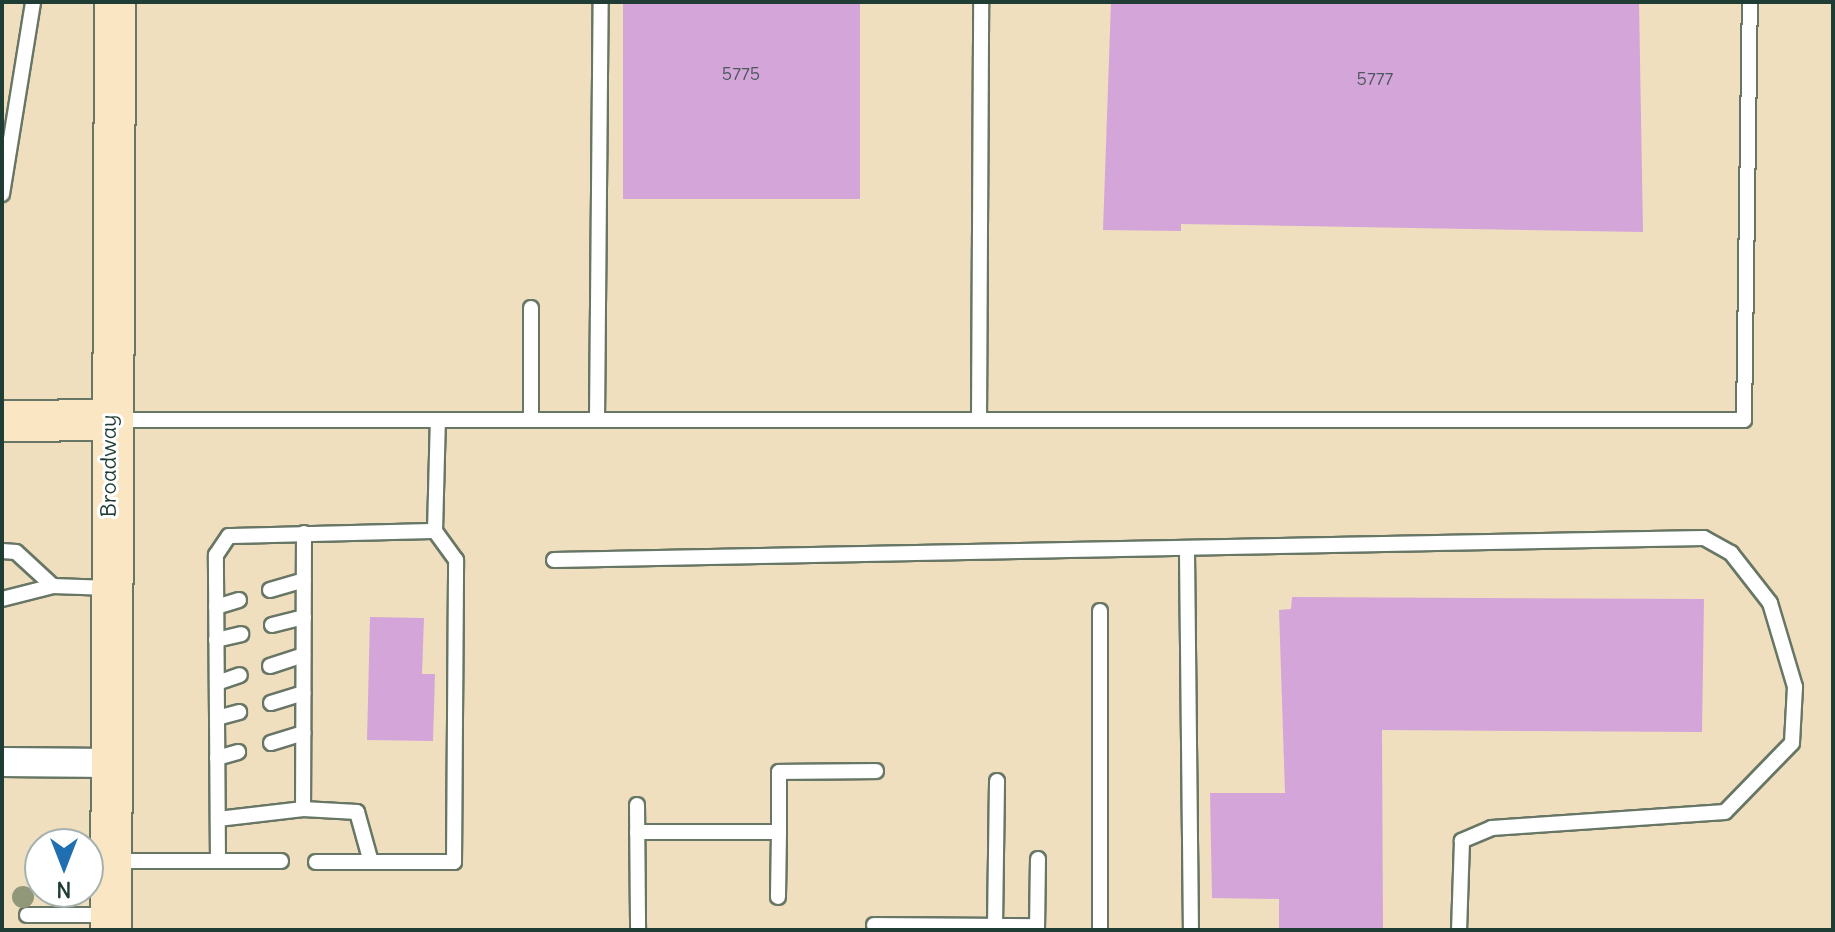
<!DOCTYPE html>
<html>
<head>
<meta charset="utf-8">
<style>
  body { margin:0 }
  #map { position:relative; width:1835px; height:932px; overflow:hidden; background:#efdfbf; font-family:Delius,sans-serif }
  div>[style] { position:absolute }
  .building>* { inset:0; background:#d4a5d9; transform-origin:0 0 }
  .roads { filter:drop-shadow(2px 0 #687665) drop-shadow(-2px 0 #687665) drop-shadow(0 2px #687665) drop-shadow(0 -2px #687665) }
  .lane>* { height:14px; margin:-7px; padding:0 7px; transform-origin:7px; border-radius:7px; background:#fff }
  .street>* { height:28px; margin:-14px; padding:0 14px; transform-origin:14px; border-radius:14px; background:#fff }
  .secondary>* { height:40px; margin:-20px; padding:0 20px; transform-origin:20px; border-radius:20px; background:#fbe6c4 }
  .trees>* { width:22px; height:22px; margin:-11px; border-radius:50%; background:#919879 }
  span { translate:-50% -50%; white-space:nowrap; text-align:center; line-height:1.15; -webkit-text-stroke:6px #fff; paint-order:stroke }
  .number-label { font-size:18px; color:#4c575d }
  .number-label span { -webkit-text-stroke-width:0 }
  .street-label { font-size:22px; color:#1f3d34 }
  .frame { position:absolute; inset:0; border:4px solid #1f3d34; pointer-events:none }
  .north { position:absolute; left:24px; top:828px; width:80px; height:80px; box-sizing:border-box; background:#fff; border:2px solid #a5b1ae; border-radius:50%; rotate:180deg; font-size:22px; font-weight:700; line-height:32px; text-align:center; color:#1f3d34 }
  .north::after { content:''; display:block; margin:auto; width:28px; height:36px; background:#1f6fb2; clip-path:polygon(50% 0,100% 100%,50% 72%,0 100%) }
</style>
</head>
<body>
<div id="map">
  <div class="building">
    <i style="left:623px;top:2px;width:237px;height:197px"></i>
    <i style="clip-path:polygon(1111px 2px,1639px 2px,1643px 232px,1181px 224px,1181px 231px,1103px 230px)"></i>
    <i style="clip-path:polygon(1292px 597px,1704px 599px,1702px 732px,1382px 730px,1383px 930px,1279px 930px,1279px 899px,1212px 898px,1210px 793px,1285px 793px,1279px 610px,1291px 609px)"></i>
    <i style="clip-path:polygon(370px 617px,424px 618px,422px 674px,435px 674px,433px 741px,367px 740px)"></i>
  </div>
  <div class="roads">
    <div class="lane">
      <i style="left:2px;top:194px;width:194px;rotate:-80.8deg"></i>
      <i style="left:531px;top:308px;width:112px;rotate:90deg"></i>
      <i style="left:117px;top:420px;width:1627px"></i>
      <i style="left:1744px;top:420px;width:418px;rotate:-89.2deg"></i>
      <i style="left:597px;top:420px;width:418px;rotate:-89.5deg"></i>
      <i style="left:979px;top:420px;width:418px;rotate:-89.7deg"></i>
      <i style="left:304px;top:533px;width:276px;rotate:90.2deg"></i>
      <i style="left:303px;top:809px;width:54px;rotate:3.2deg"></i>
      <i style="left:357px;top:812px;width:52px;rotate:74.4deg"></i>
      <i style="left:2px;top:551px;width:14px;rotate:4deg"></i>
      <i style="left:16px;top:552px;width:50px;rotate:42.6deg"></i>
      <i style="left:1187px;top:552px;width:378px;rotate:89.4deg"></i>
      <i style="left:554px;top:560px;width:1150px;rotate:-1.1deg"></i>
      <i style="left:1704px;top:538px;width:31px;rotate:29deg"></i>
      <i style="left:1731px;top:553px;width:63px;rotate:52deg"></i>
      <i style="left:1770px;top:603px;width:88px;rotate:73.4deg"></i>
      <i style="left:1795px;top:687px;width:56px;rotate:93.1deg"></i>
      <i style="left:1792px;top:743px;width:96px;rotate:134.2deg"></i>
      <i style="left:1725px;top:812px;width:234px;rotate:176.1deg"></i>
      <i style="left:1492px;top:828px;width:33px;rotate:157deg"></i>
      <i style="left:1462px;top:841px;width:89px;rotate:91.9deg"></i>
      <i style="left:270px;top:590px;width:35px;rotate:-16deg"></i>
      <i style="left:2px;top:599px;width:53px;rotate:-14.3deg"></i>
      <i style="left:53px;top:586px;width:57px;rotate:2deg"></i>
      <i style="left:216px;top:607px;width:24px;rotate:-17deg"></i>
      <i style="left:1100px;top:611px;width:319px;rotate:90deg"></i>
      <i style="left:272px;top:625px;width:33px;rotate:-14deg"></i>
      <i style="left:216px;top:640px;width:26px;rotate:-13deg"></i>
      <i style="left:270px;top:666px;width:35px;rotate:-18deg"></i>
      <i style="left:217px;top:683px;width:24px;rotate:-19deg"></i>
      <i style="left:271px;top:703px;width:34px;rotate:-17deg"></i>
      <i style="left:217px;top:718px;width:23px;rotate:-15deg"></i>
      <i style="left:271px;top:743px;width:34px;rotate:-17deg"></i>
      <i style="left:217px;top:758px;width:22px;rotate:-16deg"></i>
      <i style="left:637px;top:805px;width:125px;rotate:89.5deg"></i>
      <i style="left:218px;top:819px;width:86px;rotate:-6.7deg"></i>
      <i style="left:637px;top:832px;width:142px"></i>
      <i style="left:779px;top:832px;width:65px;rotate:90.9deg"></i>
      <i style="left:779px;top:832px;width:60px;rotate:-90deg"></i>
      <i style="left:779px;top:772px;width:97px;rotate:-0.6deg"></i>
      <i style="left:115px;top:861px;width:166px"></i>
      <i style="left:218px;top:861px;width:306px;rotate:-90.4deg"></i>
      <i style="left:216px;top:555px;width:23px;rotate:-56deg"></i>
      <i style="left:229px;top:536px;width:206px;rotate:-1.4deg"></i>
      <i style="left:316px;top:862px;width:138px"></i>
      <i style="left:454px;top:862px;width:302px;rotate:-89.6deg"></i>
      <i style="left:456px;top:560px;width:36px;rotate:-126deg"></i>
      <i style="left:435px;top:531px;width:111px;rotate:-88.5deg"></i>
      <i style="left:27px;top:915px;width:80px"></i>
      <i style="left:874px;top:925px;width:163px;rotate:0.4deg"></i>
      <i style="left:995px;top:926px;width:145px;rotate:-89.2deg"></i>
      <i style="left:1037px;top:930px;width:71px;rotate:-89.2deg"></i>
    </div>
    <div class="street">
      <i style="left:2px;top:762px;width:109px;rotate:0.5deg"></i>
    </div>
    <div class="secondary">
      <i style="left:2px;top:421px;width:107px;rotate:-0.5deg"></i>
      <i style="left:111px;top:930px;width:928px;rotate:-89.75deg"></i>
    </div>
  </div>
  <div class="trees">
    <i style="left:23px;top:897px"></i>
  </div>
  <div class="number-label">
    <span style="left:741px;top:74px">5775</span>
    <span style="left:1375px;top:79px">5777</span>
  </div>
  <div class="street-label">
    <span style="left:109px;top:466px;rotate:-90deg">Broadway</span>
  </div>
  <div class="frame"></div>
  <div class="north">N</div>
</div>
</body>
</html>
